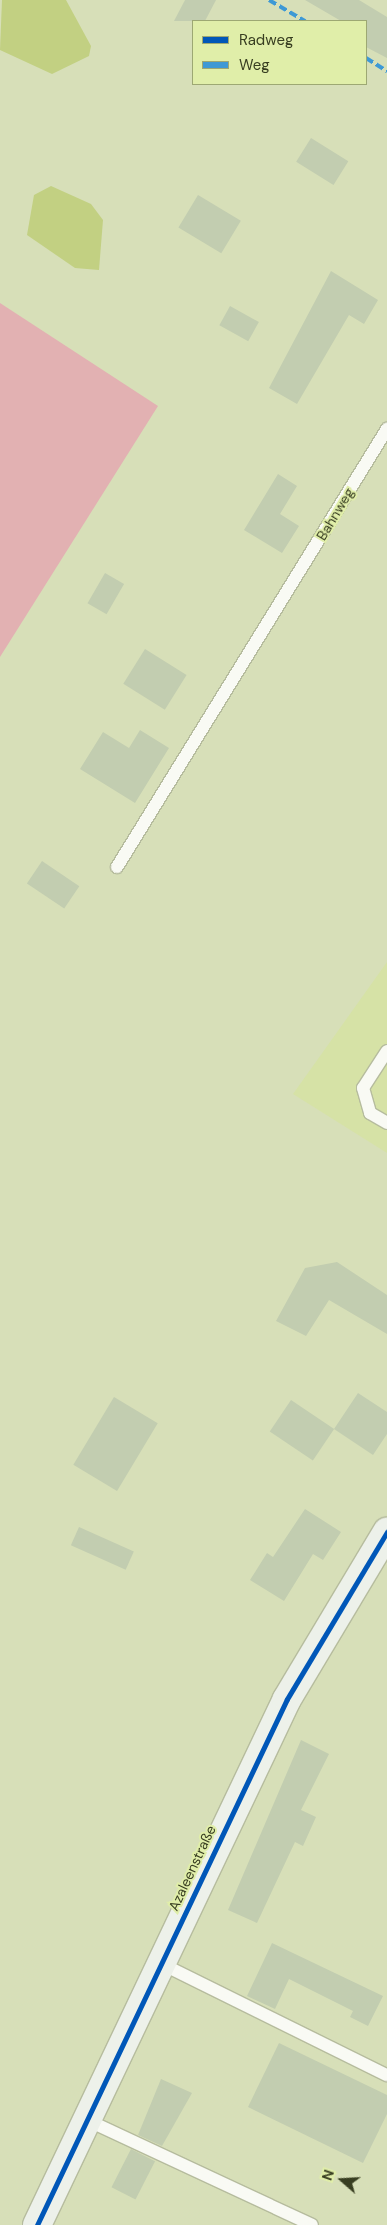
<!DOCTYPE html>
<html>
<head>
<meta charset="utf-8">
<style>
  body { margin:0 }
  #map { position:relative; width:387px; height:2225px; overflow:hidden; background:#d7dfb8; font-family:"DM Sans",sans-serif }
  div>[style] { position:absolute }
  .built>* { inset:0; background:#d6e2a6 }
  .forest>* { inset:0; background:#e2b1b2 }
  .water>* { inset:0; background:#c2d082 }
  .building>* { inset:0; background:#c2cdb0; transform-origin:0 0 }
  .roads { filter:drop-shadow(1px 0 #b6bc9e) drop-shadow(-1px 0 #b6bc9e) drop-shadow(0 1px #b6bc9e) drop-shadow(0 -1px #b6bc9e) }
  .lane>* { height:12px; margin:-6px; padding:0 6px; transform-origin:6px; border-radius:6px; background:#f9faf4 }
  .secondary>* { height:28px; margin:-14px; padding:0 14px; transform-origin:14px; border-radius:14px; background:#edf1ea }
  .quiet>* { height:4px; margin-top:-2px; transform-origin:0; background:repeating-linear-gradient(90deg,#3e99d5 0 8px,transparent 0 12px) }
  .cycleway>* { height:5px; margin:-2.5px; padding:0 2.5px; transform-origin:2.5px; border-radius:2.5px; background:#0057b8 }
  span { translate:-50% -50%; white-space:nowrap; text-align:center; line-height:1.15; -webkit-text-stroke:4px #e0eea9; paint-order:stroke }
  .street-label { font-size:14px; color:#383e21 }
  .legend { position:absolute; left:192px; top:20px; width:175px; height:65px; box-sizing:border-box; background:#e0eea9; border:1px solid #9da873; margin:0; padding:6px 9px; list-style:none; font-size:15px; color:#383e21 }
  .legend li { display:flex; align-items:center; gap:10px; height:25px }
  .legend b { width:25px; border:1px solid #9da873 }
  .north { position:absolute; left:317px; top:2155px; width:50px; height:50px; -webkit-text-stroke:4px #e0eea9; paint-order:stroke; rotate:289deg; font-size:14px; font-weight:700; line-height:20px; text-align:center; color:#383e21 }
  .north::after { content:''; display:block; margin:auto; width:18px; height:22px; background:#383e21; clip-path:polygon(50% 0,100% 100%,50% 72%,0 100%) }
</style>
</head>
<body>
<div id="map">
  <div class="built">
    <i style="clip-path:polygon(387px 962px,387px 1153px,293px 1094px)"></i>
  </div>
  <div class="forest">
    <i style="clip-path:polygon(0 303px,158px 406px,0 657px)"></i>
  </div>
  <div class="water">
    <i style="clip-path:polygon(2px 0,66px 0,91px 46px,89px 56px,52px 74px,0 50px)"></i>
    <i style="clip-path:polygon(51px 186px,91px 204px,103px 220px,99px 270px,75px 268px,27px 235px,34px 195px)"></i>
  </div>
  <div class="building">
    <i style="clip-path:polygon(185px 0,216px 0,205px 21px,174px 21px)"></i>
    <i style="clip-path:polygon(305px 0,359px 0,387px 17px,387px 58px,366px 47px,366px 21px,341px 21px)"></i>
    <i style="left:311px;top:138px;width:44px;height:28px;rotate:32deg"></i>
    <i style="left:198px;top:195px;width:50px;height:38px;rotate:31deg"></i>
    <i style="clip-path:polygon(331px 271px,378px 300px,364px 324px,349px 315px,297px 404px,269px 388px)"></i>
    <i style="left:230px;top:306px;width:33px;height:22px;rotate:29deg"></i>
    <i style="clip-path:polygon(278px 474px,297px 486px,280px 514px,299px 526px,282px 553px,244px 530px)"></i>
    <i style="left:105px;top:573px;width:22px;height:35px;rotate:30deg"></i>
    <i style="left:145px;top:649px;width:49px;height:41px;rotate:32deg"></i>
    <i style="clip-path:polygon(140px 730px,169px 748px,135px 803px,80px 769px,103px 732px,129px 748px)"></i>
    <i style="left:42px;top:861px;width:45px;height:27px;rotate:34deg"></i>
    <i style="clip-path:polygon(337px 1262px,387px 1295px,387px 1334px,329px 1300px,306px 1336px,276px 1321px,305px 1268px)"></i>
    <i style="clip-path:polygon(358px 1393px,387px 1412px,387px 1434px,373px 1455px,334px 1429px)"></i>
    <i style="left:114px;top:1397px;width:51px;height:79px;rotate:31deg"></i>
    <i style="left:291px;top:1400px;width:52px;height:38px;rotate:34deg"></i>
    <i style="clip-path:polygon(305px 1509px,341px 1532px,323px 1560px,313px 1554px,284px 1601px,250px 1580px,267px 1553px,273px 1557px)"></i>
    <i style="left:79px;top:1527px;width:60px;height:20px;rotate:24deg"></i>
    <i style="clip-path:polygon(301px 1740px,329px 1754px,301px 1810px,316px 1817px,303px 1846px,295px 1842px,257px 1923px,228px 1910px)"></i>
    <i style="clip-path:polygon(272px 1943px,383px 1996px,368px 2026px,350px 2017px,353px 2011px,289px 1979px,275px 2009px,247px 1996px)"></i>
    <i style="clip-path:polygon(279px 2043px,387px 2095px,387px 2114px,363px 2163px,248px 2107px)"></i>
    <i style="clip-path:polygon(161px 2079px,192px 2093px,162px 2146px,138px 2135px)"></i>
    <i style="left:131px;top:2149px;width:27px;height:43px;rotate:27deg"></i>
  </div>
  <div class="roads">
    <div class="lane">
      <i style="left:117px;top:867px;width:515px;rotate:-58.35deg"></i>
      <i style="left:387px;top:1051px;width:44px;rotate:123deg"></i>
      <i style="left:363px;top:1088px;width:26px;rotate:74deg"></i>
      <i style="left:370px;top:1113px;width:20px;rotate:30deg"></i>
      <i style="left:160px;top:1963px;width:253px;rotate:26.3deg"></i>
      <i style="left:87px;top:2120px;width:248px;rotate:25deg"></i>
    </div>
    <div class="secondary">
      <i style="left:37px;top:2225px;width:582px;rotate:-64.58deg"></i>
      <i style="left:287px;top:1699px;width:195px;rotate:-59.1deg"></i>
    </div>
  </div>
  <div class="quiet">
    <i style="left:269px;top:0;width:42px;rotate:30.3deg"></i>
    <i style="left:366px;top:58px;width:25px;rotate:32deg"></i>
  </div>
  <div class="cycleway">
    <i style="left:37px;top:2225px;width:582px;rotate:-64.58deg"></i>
    <i style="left:287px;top:1699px;width:195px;rotate:-59.1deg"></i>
  </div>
  <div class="street-label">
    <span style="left:335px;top:514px;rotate:-59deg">Bahnweg</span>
    <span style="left:192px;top:1868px;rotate:-65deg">Azaleenstraße</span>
  </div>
  <ul class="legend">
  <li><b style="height:6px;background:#0057b8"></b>Radweg</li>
  <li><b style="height:6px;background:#3e99d5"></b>Weg</li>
  </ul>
  <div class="north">N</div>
</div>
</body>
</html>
